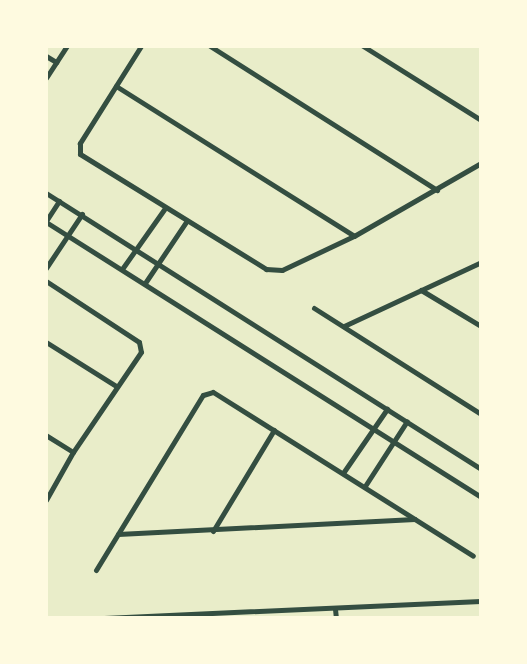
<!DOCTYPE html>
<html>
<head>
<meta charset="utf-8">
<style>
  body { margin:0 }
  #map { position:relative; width:527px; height:664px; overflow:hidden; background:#e9edc9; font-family:"Golos Text",sans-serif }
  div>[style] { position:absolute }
  .minor>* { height:5px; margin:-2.5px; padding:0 2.5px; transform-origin:2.5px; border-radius:2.5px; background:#344e41 }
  span { translate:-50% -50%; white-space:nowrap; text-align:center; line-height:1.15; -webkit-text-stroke:4px #fefae0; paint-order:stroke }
  .frame { position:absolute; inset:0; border:48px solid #fefae0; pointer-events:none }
</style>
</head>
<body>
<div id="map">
  <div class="minor">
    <i style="left:141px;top:46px;width:115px;rotate:122.2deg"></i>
    <i style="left:80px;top:143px;width:11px;rotate:90deg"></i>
    <i style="left:80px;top:154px;width:219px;rotate:31.7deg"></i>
    <i style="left:266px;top:269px;width:16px;rotate:4deg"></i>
    <i style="left:282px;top:270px;width:80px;rotate:-25.3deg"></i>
    <i style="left:354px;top:236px;width:146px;rotate:-29.9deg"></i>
    <i style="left:210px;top:46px;width:269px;rotate:32.4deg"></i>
    <i style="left:363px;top:46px;width:139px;rotate:32.1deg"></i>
    <i style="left:46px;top:56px;width:12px;rotate:31deg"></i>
    <i style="left:46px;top:78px;width:38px;rotate:-57deg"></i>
    <i style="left:116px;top:86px;width:281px;rotate:32.2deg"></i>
    <i style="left:46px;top:193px;width:515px;rotate:32.39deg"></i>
    <i style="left:46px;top:221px;width:24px;rotate:-57deg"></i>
    <i style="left:46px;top:222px;width:515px;rotate:32.3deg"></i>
    <i style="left:46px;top:268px;width:65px;rotate:-56.3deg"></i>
    <i style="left:122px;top:269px;width:75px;rotate:-54.8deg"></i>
    <i style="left:46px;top:281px;width:111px;rotate:33.3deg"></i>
    <i style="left:139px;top:342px;width:10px;rotate:79deg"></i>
    <i style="left:141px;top:352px;width:121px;rotate:124.2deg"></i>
    <i style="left:73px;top:452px;width:32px;rotate:-148deg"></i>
    <i style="left:145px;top:283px;width:73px;rotate:-56.1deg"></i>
    <i style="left:421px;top:290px;width:70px;rotate:31deg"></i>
    <i style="left:314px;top:308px;width:198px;rotate:32.4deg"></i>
    <i style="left:344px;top:326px;width:151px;rotate:-25deg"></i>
    <i style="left:46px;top:342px;width:83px;rotate:32.2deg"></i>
    <i style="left:343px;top:473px;width:78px;rotate:-55.5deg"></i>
    <i style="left:365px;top:486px;width:77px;rotate:-57.1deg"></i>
    <i style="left:46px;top:500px;width:55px;rotate:-60.6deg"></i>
    <i style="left:213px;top:531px;width:118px;rotate:-58.9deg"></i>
    <i style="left:118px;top:534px;width:297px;rotate:-2.9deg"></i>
    <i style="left:96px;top:570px;width:205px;rotate:-58.6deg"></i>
    <i style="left:203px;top:395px;width:10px;rotate:-17deg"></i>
    <i style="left:213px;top:392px;width:307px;rotate:32.2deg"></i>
    <i style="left:335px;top:609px;width:9px;rotate:84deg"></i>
    <i style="left:104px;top:618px;width:377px;rotate:-2.6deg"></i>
  </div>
  <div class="frame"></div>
</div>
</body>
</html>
